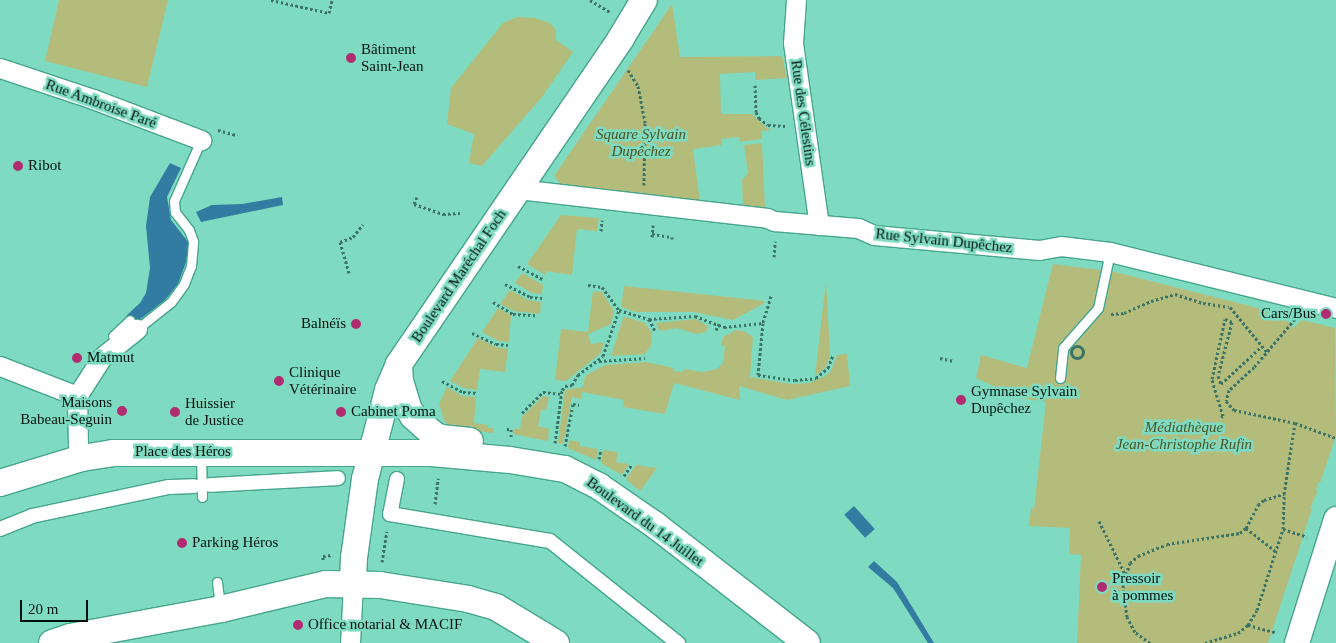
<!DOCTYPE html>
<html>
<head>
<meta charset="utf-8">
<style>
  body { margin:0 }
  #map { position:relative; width:1336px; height:643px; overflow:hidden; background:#7edbc1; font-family:Georgia,serif }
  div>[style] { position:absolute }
  .green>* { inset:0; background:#b4bc7c }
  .water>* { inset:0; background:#327ca2; transform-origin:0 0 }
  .path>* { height:3px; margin-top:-1.5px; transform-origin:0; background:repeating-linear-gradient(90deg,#3d7364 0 2.5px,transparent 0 5px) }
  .path>.ring { margin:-1.5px; padding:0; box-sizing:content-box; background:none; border:3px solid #3d7364; border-radius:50% }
  .roads { filter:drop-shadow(1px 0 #45a58d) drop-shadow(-1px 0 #45a58d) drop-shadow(0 1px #45a58d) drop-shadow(0 -1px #45a58d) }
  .service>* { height:9px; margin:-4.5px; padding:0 4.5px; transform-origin:4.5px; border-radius:4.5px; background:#fff }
  .pedestrian>* { height:14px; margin:-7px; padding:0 7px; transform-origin:7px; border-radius:7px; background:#fff }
  .minor>* { height:19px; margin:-9.5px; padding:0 9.5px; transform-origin:9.5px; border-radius:9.5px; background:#fff }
  .tertiary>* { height:24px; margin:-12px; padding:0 12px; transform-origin:12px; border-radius:12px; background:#fff }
  .secondary>* { height:26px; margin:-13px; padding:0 13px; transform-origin:13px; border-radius:13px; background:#fff }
  .dots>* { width:14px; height:14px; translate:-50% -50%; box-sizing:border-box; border:2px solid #7edbc1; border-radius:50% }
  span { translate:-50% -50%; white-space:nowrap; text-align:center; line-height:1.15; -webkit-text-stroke:5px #7edbc1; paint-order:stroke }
  .poi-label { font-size:15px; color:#01120d }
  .left { translate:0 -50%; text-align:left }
  .right { translate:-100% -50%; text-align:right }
  .street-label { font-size:15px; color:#01120d }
  .park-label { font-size:15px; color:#4e531f; font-style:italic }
  .scale { position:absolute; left:20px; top:600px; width:68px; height:22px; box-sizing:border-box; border:2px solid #01120d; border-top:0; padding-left:6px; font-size:15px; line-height:18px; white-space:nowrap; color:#01120d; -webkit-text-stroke:4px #7edbc1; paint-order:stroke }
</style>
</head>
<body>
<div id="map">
  <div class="green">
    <i style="clip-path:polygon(59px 0,168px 0,147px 87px,45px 61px)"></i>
    <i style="clip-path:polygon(672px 4px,680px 57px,782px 56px,787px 78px,755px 80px,755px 72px,720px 74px,721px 114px,752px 114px,767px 128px,772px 130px,761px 131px,762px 139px,740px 142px,739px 137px,721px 139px,722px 145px,693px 149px,700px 202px,561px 185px,554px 176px)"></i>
    <i style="clip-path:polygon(517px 17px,535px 18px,550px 23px,556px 30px,556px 40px,573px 52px,542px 97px,482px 166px,469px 163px,474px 134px,447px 124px,451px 88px,503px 23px)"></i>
    <i style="clip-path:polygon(762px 143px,765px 209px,743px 207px,742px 180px,748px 173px,744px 145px)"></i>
    <i style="clip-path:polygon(561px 215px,599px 218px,597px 231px,577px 229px,572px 275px,545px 271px,545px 275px,527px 264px)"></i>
    <i style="clip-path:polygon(1053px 264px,1115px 272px,1258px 308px,1264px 312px,1265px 310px,1284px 316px,1293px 328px,1302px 320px,1335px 328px,1336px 436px,1320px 483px,1318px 482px,1316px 490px,1318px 491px,1310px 508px,1312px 509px,1268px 643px,1077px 643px,1081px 555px,1069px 554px,1070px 528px,1029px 526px,1031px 508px,1034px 509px,1046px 402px,1019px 398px,976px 378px,981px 355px,1027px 368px)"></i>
    <i style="clip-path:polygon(522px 273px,543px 285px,542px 294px,532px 293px,515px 283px)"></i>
    <i style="clip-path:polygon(826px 281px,830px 356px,826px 367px,815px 376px)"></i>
    <i style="clip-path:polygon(624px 286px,747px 299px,764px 301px,763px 304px,733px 320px,693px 312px,635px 312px,621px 307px)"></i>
    <i style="clip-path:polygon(510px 290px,528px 300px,541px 302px,540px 314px,514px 311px,500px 304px)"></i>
    <i style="clip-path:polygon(593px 291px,602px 292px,614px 311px,611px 324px,588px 334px,591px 344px,604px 342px,601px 353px,566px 381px,555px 380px,561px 329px,588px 332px)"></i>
    <i style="clip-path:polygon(498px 308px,511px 315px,509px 342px,498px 341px,482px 332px)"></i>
    <i style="clip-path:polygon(626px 317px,645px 323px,652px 333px,651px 346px,645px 354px,611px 356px,623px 318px)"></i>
    <i style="clip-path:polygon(696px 319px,708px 326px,706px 332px,697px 334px,676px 328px,662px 331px,658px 329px,656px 323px)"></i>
    <i style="clip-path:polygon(736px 330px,744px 331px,753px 337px,750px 377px,791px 384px,809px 383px,825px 376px,831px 371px,837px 355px,847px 354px,850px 386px,787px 400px,739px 386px,740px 400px,674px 383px,665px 414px,623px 407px,624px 400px,582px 392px,581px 399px,572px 397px,563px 444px,558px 443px,565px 390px,583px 387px,585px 376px,605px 365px,646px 362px,674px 368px,674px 371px,683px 372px,684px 369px,702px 372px,717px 369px,723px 363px,725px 346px,721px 346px,723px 337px)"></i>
    <i style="clip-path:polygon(478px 338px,496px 347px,508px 349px,505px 372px,480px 369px,477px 390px,464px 388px,450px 381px)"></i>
    <i style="clip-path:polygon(447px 387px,462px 396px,476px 397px,474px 423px,488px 425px,488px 428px,494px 428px,493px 433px,453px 428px,445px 422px,439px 404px)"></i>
    <i style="clip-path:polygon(543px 396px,549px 397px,546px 410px,541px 410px,538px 426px,549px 429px,548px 441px,513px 434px,513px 429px,520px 429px,522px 417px)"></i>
    <i style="clip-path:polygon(569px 440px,580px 442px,580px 446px,598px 449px,596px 460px,568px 448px)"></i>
    <i style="clip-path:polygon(603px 450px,618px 452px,616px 462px,629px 464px,622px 475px,601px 463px)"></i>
    <i style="clip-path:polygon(636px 465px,657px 468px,640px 491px,626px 479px)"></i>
  </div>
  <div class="water">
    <i style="clip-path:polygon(170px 163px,181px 168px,167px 197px,171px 220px,189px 243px,189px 254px,178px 284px,165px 300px,134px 324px,126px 316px,140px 303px,146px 293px,150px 268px,146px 226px,150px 197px)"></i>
    <i style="clip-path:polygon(282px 197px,283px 205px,201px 222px,196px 212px,212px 205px,242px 204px)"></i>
    <i style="left:854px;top:506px;width:31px;height:13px;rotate:48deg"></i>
    <i style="clip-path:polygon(874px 561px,897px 582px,934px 643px,928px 643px,893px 588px,868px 567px)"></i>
  </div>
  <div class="path">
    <i style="left:271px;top:0;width:59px;rotate:12.6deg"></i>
    <i style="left:329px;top:13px;width:13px;rotate:-77deg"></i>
    <i style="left:590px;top:0;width:23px;rotate:31deg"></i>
    <i style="left:628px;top:70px;width:19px;rotate:58deg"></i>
    <i style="left:638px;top:86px;width:38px;rotate:79deg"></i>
    <i style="left:645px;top:123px;width:62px;rotate:90.9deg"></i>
    <i style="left:755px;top:85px;width:27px;rotate:88deg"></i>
    <i style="left:756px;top:112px;width:7px;rotate:63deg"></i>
    <i style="left:759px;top:118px;width:11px;rotate:38deg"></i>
    <i style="left:768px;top:125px;width:17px;rotate:3deg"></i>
    <i style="left:218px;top:130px;width:20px;rotate:15deg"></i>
    <i style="left:417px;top:197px;width:8px;rotate:113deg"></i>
    <i style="left:414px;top:204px;width:31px;rotate:19deg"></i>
    <i style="left:443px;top:214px;width:17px;rotate:-3deg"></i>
    <i style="left:601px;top:231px;width:11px;rotate:-85deg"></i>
    <i style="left:652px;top:234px;width:20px;rotate:9deg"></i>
    <i style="left:672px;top:237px;width:2px;rotate:90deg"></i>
    <i style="left:652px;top:237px;width:12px;rotate:-85deg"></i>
    <i style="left:774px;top:257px;width:16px;rotate:-86deg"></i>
    <i style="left:518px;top:266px;width:30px;rotate:28deg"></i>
    <i style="left:349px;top:273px;width:32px;rotate:-106deg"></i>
    <i style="left:340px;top:242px;width:14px;rotate:-21deg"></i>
    <i style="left:353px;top:237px;width:16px;rotate:-52deg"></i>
    <i style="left:505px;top:284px;width:28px;rotate:27deg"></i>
    <i style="left:530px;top:297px;width:12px;rotate:5deg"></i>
    <i style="left:588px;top:285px;width:14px;rotate:8deg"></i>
    <i style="left:602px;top:287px;width:29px;rotate:54deg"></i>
    <i style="left:619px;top:310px;width:31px;rotate:17deg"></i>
    <i style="left:649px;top:319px;width:46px;rotate:-3.7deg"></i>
    <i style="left:695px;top:316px;width:31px;rotate:21deg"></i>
    <i style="left:724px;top:327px;width:39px;rotate:-6deg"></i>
    <i style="left:771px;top:296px;width:28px;rotate:107deg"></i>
    <i style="left:763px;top:323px;width:52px;rotate:95.5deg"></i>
    <i style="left:758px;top:375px;width:37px;rotate:8deg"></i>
    <i style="left:795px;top:380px;width:21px;rotate:-5deg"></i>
    <i style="left:816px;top:378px;width:16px;rotate:-40deg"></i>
    <i style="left:828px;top:368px;width:14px;rotate:-69deg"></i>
    <i style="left:493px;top:302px;width:23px;rotate:31deg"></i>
    <i style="left:513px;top:314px;width:22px;rotate:3deg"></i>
    <i style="left:1230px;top:307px;width:58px;rotate:50.6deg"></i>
    <i style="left:1111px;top:314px;width:13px;rotate:-4deg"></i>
    <i style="left:1124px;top:313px;width:30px;rotate:-24deg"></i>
    <i style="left:1151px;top:301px;width:25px;rotate:-16deg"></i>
    <i style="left:1175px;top:294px;width:29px;rotate:18deg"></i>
    <i style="left:1203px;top:303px;width:26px;rotate:9deg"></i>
    <i style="left:649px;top:319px;width:13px;rotate:63deg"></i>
    <i style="left:1295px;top:319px;width:63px;rotate:130.5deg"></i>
    <i style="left:1254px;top:367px;width:34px;rotate:137deg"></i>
    <i style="left:1229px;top:390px;width:11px;rotate:105deg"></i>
    <i style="left:1226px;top:401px;width:12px;rotate:48deg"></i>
    <i style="left:1234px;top:410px;width:62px;rotate:12deg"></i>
    <i style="left:1295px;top:423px;width:44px;rotate:20.1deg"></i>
    <i style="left:716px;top:330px;width:7px;rotate:-63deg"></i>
    <i style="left:472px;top:333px;width:26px;rotate:25deg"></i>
    <i style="left:496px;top:344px;width:12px;rotate:5deg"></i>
    <i class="ring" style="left:1071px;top:346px;width:9px;height:9px"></i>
    <i style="left:940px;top:358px;width:14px;rotate:12deg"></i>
    <i style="left:599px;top:361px;width:46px;rotate:-3.7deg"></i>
    <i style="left:442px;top:381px;width:24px;rotate:28deg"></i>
    <i style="left:463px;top:392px;width:14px;rotate:4deg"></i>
    <i style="left:522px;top:413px;width:30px;rotate:-45deg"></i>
    <i style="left:543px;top:392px;width:18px;rotate:6deg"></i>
    <i style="left:1221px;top:417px;width:2px;rotate:-27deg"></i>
    <i style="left:1223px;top:416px;width:39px;rotate:-107deg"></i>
    <i style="left:1212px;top:379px;width:61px;rotate:-77.8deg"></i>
    <i style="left:1225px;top:319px;width:8px;rotate:23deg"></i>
    <i style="left:1232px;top:322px;width:56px;rotate:104.5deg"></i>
    <i style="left:1218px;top:376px;width:9px;rotate:69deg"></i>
    <i style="left:1221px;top:384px;width:56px;rotate:-42.8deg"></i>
    <i style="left:507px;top:429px;width:4px"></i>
    <i style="left:511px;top:429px;width:8px;rotate:90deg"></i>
    <i style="left:555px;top:443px;width:53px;rotate:-82.5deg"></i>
    <i style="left:562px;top:390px;width:5px;rotate:-53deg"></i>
    <i style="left:565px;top:386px;width:7px;rotate:-8deg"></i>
    <i style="left:572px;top:385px;width:12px;rotate:-59deg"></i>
    <i style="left:578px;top:375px;width:31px;rotate:-37deg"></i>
    <i style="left:603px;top:356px;width:49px;rotate:-70.8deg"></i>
    <i style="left:565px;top:446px;width:43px;rotate:-79.2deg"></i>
    <i style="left:573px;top:404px;width:6px;rotate:9deg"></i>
    <i style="left:599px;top:459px;width:10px;rotate:-79deg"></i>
    <i style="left:624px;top:476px;width:14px;rotate:-56deg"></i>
    <i style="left:435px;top:504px;width:26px;rotate:-83deg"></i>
    <i style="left:1099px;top:521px;width:59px;rotate:63.9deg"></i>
    <i style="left:1246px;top:528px;width:37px;rotate:38deg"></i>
    <i style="left:1283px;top:529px;width:25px;rotate:18deg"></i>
    <i style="left:323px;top:560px;width:4px;rotate:-90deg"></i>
    <i style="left:323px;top:556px;width:9px;rotate:-6deg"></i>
    <i style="left:382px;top:562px;width:31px;rotate:-81deg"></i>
    <i style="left:1248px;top:625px;width:30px;rotate:15deg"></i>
    <i style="left:1150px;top:643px;width:19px;rotate:-144deg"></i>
    <i style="left:1135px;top:632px;width:17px;rotate:-118deg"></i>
    <i style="left:1127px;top:617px;width:33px;rotate:-97deg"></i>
    <i style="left:1123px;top:584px;width:22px;rotate:-72deg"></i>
    <i style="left:1130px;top:563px;width:11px;rotate:-41deg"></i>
    <i style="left:1138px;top:556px;width:31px;rotate:-22deg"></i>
    <i style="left:1167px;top:544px;width:74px;rotate:-8.6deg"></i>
    <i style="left:1240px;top:533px;width:8px;rotate:-40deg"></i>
    <i style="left:1246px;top:528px;width:26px;rotate:-62deg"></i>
    <i style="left:1258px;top:505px;width:8px;rotate:-40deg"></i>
    <i style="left:1264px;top:500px;width:21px;rotate:-17deg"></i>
    <i style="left:1205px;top:643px;width:34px;rotate:-17deg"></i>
    <i style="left:1238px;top:633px;width:13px;rotate:-39deg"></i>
    <i style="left:1248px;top:625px;width:17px;rotate:-59deg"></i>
    <i style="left:1257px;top:610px;width:85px;rotate:-72.2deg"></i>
    <i style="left:1283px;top:529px;width:35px;rotate:-88deg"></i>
    <i style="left:1284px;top:494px;width:72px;rotate:-81.2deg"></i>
  </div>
  <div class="roads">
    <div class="service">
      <i style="left:137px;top:329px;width:43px;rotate:-38.5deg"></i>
      <i style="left:171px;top:302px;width:22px;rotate:-54deg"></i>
      <i style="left:184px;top:284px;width:19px;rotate:-69deg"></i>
      <i style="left:191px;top:266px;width:25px;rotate:-85deg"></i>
      <i style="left:193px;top:241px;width:12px;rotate:-110deg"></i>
      <i style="left:189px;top:230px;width:23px;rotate:-128deg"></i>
      <i style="left:175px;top:212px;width:11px;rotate:-95deg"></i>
      <i style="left:174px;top:201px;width:67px;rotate:-66.1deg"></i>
      <i style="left:113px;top:336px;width:23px;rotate:-43deg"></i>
      <i style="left:1060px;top:378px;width:30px;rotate:-84deg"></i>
      <i style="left:1063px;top:348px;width:53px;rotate:-48.8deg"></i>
      <i style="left:1098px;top:308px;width:57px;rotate:-77.9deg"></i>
      <i style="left:201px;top:456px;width:41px;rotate:88.6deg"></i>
      <i style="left:217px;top:582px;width:24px;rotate:83deg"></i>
    </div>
    <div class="pedestrian">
      <i style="left:397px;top:479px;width:36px;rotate:101deg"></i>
      <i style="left:390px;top:514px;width:162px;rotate:9.6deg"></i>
      <i style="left:550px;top:541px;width:164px;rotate:38.6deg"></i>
      <i style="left:210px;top:485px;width:128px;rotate:-3.1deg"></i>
      <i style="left:0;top:529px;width:35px;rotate:-22deg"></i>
      <i style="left:32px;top:516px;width:140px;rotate:-12deg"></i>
      <i style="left:169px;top:487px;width:25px;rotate:-2deg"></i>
    </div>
    <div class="minor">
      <i style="left:796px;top:0;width:43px;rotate:94deg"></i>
      <i style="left:793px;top:43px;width:184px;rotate:81.9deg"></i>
      <i style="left:0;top:68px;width:98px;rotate:18.4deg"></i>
      <i style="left:93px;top:99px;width:116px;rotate:20.8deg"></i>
      <i style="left:518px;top:189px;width:251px;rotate:6.6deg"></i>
      <i style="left:767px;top:218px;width:8px;rotate:23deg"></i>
      <i style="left:774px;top:221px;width:84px;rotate:4.8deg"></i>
      <i style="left:858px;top:228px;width:17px;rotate:24deg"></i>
      <i style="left:874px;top:235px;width:166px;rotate:5.2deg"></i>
      <i style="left:1039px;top:250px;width:22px;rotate:-10deg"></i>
      <i style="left:1061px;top:246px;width:49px;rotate:7deg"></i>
      <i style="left:1110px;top:252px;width:233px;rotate:13.9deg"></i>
      <i style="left:0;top:366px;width:83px;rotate:21.3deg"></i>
      <i style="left:82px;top:458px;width:13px;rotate:-108deg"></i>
      <i style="left:78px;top:446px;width:50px;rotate:-91.1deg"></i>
      <i style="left:77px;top:396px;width:46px;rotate:-57.3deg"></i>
      <i style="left:102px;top:357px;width:45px;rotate:-38.7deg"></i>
      <i style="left:350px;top:643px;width:59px;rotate:-87.1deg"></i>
    </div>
    <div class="tertiary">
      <i style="left:1297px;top:643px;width:130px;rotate:-72.5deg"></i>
    </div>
    <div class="secondary">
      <i style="left:399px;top:364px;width:17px;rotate:87deg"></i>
      <i style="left:400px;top:381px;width:28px;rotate:73deg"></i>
      <i style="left:408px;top:408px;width:9px;rotate:58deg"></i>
      <i style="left:413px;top:416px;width:27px;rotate:42deg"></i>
      <i style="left:433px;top:434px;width:9px;rotate:27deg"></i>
      <i style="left:441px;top:438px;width:29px;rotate:6deg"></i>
      <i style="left:0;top:483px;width:86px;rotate:-17deg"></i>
      <i style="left:82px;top:458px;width:31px;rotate:-9deg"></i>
      <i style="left:113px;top:453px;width:318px"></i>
      <i style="left:431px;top:453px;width:79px;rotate:5.1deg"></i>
      <i style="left:510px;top:460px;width:56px;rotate:9.3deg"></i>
      <i style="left:565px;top:469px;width:39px;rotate:27deg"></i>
      <i style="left:600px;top:487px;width:67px;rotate:34.6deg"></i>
      <i style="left:655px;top:525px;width:192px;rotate:37.8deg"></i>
      <i style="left:353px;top:584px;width:26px;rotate:-88deg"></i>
      <i style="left:354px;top:558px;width:80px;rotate:-82.1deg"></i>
      <i style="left:365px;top:479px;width:92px;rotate:-75.5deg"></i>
      <i style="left:388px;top:390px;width:28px;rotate:-67deg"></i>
      <i style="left:399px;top:364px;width:394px;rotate:-55.7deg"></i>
      <i style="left:621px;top:38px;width:44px;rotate:-58.8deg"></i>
      <i style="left:52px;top:643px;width:19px;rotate:-18deg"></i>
      <i style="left:70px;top:637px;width:154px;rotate:-10.5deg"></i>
      <i style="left:221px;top:609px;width:107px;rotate:-13.5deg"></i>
      <i style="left:325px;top:584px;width:55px;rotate:1deg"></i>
      <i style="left:380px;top:585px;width:89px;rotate:9deg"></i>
      <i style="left:468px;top:599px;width:29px;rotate:16deg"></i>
      <i style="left:496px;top:607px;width:70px;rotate:31deg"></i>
    </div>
  </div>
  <div class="dots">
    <i style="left:351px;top:58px;background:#b12b70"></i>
    <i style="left:18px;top:166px;background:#b12b70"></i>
    <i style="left:1326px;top:314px;background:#b12b70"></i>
    <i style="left:356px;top:324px;background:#b12b70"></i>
    <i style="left:77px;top:358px;background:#b12b70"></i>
    <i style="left:279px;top:381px;background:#b12b70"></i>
    <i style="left:961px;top:400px;background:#b12b70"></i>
    <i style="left:122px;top:411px;background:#b12b70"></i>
    <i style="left:175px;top:412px;background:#b12b70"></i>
    <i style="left:341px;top:412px;background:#b12b70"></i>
    <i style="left:182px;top:543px;background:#b12b70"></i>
    <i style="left:1102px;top:587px;background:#b12b70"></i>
    <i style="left:298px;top:625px;background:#b12b70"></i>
  </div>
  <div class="poi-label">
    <span class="left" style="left:361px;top:58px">Bâtiment<br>Saint-Jean</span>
    <span class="left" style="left:28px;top:166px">Ribot</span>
    <span class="right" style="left:1316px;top:314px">Cars/Bus</span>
    <span class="right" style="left:346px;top:324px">Balnéïs</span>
    <span class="left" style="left:87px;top:358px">Matmut</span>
    <span class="left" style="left:289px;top:381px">Clinique<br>Vétérinaire</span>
    <span class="left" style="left:971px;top:400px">Gymnase Sylvain<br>Dupêchez</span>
    <span class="right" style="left:112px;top:411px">Maisons<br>Babeau-Seguin</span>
    <span class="left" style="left:185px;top:412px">Huissier<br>de Justice</span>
    <span class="left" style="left:351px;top:412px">Cabinet Poma</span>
    <span class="left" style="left:192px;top:543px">Parking Héros</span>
    <span class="left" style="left:1112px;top:587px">Pressoir<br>à pommes</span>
    <span class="left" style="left:308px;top:625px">Office notarial &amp; MACIF</span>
  </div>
  <div class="street-label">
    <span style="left:101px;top:104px;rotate:20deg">Rue Ambroise Paré</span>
    <span style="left:803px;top:113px;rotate:82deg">Rue des Célestins</span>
    <span style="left:944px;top:241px;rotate:6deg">Rue Sylvain Dupêchez</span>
    <span style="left:459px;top:276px;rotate:-56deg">Boulevard Maréchal Foch</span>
    <span style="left:183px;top:452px">Place des Héros</span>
    <span style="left:645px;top:522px;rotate:36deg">Boulevard du 14 Juillet</span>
  </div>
  <div class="park-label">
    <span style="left:641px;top:143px">Square Sylvain<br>Dupêchez</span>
    <span style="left:1184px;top:436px">Médiathèque<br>Jean-Christophe Rufin</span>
  </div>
  <div class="scale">20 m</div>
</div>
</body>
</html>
